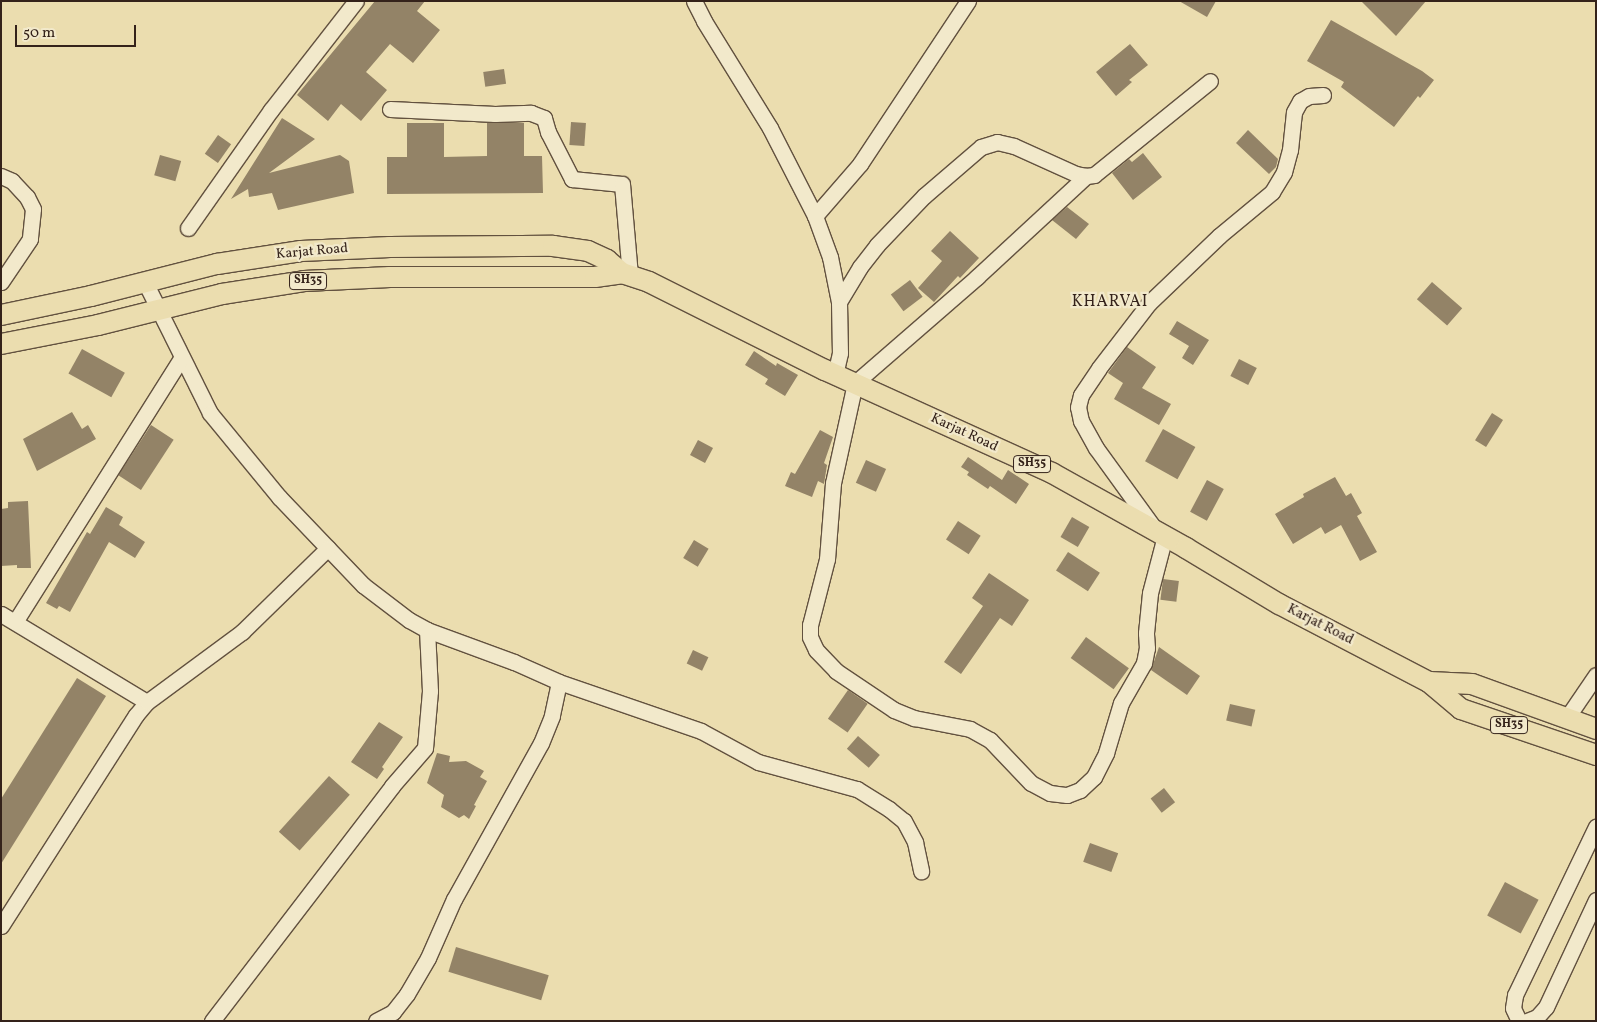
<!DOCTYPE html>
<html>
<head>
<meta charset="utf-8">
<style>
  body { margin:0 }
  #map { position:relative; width:1597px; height:1022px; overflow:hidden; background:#ebddaf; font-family:Vollkorn,serif }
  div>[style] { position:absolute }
  .building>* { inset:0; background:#938367; transform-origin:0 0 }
  .roads { filter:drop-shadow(1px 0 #62513f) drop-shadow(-1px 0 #62513f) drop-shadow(0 1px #62513f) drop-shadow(0 -1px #62513f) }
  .minor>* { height:15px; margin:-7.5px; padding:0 7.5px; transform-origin:7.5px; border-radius:7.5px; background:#f2e9cb }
  .major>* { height:20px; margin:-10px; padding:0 10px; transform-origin:10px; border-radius:10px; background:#ebddaf }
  span { translate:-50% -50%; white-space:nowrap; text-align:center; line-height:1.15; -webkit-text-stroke:4.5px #f2e9cb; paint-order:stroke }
  .shield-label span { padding:1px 4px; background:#f2e9cb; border:1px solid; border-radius:4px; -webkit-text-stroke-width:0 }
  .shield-label { font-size:12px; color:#34221a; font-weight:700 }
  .street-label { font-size:14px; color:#34221a }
  .quarter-label { font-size:16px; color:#34221a; letter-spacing:1px }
  .frame { position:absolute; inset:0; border:2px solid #34221a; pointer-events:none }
  .scale { position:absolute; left:15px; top:25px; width:121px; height:22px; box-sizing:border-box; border:2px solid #34221a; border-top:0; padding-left:6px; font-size:15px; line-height:18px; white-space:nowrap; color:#34221a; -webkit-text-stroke:4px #f2e9cb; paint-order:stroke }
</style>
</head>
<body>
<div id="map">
  <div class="building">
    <i style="clip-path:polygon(375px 1px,425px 1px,417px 11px,440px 30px,413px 63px,390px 44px,366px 72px,387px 90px,361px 121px,341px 104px,328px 121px,297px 95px)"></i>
    <i style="clip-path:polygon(1179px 1px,1216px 1px,1207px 17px)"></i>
    <i style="clip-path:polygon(1361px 1px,1426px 1px,1396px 36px)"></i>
    <i style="clip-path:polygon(1331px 20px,1422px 71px,1434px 80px,1420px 98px,1418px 96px,1394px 127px,1341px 87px,1344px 82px,1307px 61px)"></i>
    <i style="clip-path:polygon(1130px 44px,1148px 65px,1129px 80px,1132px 82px,1116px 96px,1096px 72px)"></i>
    <i style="left:504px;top:69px;width:15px;height:21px;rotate:82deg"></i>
    <i style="clip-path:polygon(282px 118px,315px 139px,269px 173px,340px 155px,349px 161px,354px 193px,278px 210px,272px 193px,249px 197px,248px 189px,231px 199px)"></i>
    <i style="left:571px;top:122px;width:15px;height:23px;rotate:4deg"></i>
    <i style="clip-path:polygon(407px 123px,444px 123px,444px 157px,487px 156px,487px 123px,524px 123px,524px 156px,542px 156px,543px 193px,387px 194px,387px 157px,407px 157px)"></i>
    <i style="clip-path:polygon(1248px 130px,1278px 159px,1276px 167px,1269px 174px,1236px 143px)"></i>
    <i style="left:218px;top:135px;width:16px;height:23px;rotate:35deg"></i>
    <i style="clip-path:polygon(1143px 153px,1162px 177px,1133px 200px,1112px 173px,1129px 159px,1132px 162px)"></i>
    <i style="left:160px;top:155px;width:22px;height:21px;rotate:16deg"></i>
    <i style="clip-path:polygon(1067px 207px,1089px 224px,1076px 239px,1052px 220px)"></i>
    <i style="clip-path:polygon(950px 231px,979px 258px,960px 278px,958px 276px,934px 302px,918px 288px,942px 261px,931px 251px)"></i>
    <i style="left:910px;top:280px;width:21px;height:24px;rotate:53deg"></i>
    <i style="left:1432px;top:282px;width:40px;height:23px;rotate:41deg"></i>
    <i style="clip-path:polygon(1177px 321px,1209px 340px,1193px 365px,1182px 358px,1189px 346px,1169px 334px)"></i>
    <i style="clip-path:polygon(1127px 347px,1156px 367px,1142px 388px,1171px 404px,1159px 425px,1114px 399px,1123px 383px,1108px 373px)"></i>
    <i style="left:82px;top:349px;width:49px;height:28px;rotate:29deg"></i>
    <i style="clip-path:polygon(754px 351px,776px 366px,777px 363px,798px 375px,785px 396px,765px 384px,768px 379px,745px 365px)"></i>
    <i style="left:1239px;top:359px;width:20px;height:19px;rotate:27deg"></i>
    <i style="clip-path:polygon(72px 412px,82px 429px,88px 425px,96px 439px,37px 471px,23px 439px)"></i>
    <i style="left:1492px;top:413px;width:13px;height:32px;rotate:32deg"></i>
    <i style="left:151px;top:425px;width:27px;height:60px;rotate:33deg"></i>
    <i style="left:1163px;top:429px;width:37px;height:37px;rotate:29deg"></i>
    <i style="clip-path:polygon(820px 430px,833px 437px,824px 463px,827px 465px,824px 484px,818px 481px,812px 497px,785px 486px,791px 472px,795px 474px)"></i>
    <i style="left:698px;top:440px;width:17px;height:17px;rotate:28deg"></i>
    <i style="clip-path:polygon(968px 457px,1002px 480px,1008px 470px,1029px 484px,1016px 504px,990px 486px,988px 489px,967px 475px,969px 472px,961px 467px)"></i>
    <i style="left:866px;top:460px;width:22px;height:25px;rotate:24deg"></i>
    <i style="clip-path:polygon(1335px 477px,1346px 496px,1351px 493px,1362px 513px,1357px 516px,1377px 552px,1360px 561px,1341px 525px,1325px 534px,1321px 527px,1293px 544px,1275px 514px,1304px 497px,1303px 494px)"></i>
    <i style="left:1207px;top:480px;width:19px;height:36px;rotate:28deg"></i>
    <i style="clip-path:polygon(28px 501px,31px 568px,17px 568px,17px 565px,1px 566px,1px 509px,8px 508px,8px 502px)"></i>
    <i style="clip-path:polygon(106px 507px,123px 517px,119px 525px,145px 542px,135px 558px,109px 542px,70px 612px,59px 606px,57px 609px,46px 603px,87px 532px,90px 534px)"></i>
    <i style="left:1072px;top:517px;width:20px;height:23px;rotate:30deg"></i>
    <i style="left:958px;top:521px;width:27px;height:22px;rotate:33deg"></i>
    <i style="left:694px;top:540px;width:17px;height:21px;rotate:31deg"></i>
    <i style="left:1068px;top:552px;width:38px;height:22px;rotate:33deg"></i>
    <i style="clip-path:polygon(989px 573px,1029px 600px,1012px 626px,1000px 618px,961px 674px,944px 662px,983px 606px,972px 598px)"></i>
    <i style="left:1163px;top:579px;width:16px;height:21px;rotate:7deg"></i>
    <i style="left:1086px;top:637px;width:53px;height:26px;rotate:36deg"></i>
    <i style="clip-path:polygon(1159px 647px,1200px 676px,1187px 695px,1151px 670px)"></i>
    <i style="left:693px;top:650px;width:17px;height:15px;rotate:25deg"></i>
    <i style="clip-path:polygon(77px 678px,106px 696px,1px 864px,1px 799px)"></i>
    <i style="left:848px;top:690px;width:24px;height:35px;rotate:35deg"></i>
    <i style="left:1230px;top:704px;width:26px;height:17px;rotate:13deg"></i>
    <i style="clip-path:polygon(379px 722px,403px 737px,382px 767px,384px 769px,377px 779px,351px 762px)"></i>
    <i style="left:858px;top:736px;width:29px;height:17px;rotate:41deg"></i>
    <i style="clip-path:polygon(437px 753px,450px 756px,449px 762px,466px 761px,484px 771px,480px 777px,487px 781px,474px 805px,476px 806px,469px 819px,464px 815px,459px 818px,441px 807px,444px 795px,427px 783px)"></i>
    <i style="left:329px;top:776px;width:28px;height:75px;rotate:42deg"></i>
    <i style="left:1164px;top:788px;width:18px;height:17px;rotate:52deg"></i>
    <i style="left:1090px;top:843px;width:30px;height:20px;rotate:20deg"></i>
    <i style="left:1505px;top:882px;width:38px;height:38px;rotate:28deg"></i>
    <i style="left:456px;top:947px;width:97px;height:26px;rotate:17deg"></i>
  </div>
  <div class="roads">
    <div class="minor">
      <i style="left:694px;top:1px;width:22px;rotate:63deg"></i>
      <i style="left:704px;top:21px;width:126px;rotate:58.3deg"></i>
      <i style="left:770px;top:128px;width:99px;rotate:62.9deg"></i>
      <i style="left:815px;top:216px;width:44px;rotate:69.9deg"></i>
      <i style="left:830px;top:257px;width:46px;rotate:78.7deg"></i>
      <i style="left:839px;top:302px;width:51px;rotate:88.9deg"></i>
      <i style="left:840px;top:353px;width:22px;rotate:103deg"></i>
      <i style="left:390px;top:109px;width:105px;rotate:2.7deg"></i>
      <i style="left:495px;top:114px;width:36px;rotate:-2deg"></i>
      <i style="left:531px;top:113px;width:14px;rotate:21deg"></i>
      <i style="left:544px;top:118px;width:15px;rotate:74deg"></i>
      <i style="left:548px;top:132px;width:53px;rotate:62.9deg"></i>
      <i style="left:572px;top:179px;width:50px;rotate:5.7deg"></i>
      <i style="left:622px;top:184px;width:91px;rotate:85deg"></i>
      <i style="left:1px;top:176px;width:12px;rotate:24deg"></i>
      <i style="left:12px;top:181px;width:22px;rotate:47deg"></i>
      <i style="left:27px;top:197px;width:13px;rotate:63deg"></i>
      <i style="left:33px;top:209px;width:30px;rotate:96deg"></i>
      <i style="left:30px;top:239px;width:52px;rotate:124deg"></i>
      <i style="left:1086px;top:176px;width:149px;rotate:137.2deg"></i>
      <i style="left:977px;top:277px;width:162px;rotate:139deg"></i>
      <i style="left:855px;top:383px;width:102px;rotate:102.4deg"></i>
      <i style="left:833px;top:483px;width:76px;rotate:94.5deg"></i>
      <i style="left:827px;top:559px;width:68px;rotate:104.4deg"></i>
      <i style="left:810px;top:625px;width:12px;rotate:90deg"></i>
      <i style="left:810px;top:637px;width:14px;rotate:65deg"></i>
      <i style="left:816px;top:650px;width:29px;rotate:46deg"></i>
      <i style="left:836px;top:671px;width:70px;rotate:33.9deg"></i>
      <i style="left:894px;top:710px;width:22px;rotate:22deg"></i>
      <i style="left:914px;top:718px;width:57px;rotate:11.1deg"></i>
      <i style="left:970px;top:729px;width:23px;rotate:29deg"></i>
      <i style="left:990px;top:740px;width:59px;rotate:46.4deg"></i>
      <i style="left:1031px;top:783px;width:21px;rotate:28deg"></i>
      <i style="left:1050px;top:793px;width:17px;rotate:7deg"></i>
      <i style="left:1067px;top:795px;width:14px;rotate:-21deg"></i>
      <i style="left:1080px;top:790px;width:19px;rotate:-43deg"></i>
      <i style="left:1094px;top:777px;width:27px;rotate:-63deg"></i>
      <i style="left:1106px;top:753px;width:52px;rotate:-73.3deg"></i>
      <i style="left:1121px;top:703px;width:46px;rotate:-60.1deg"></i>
      <i style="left:1144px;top:663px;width:15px;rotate:-79deg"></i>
      <i style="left:1147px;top:648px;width:15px;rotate:-94deg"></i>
      <i style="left:1146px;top:633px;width:40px;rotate:-84.3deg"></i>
      <i style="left:1150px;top:593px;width:59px;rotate:-75.3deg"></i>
      <i style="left:815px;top:216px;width:69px;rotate:-49.1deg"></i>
      <i style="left:860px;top:164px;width:196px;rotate:-56.5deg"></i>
      <i style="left:188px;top:228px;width:144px;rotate:-54.9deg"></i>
      <i style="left:271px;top:110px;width:138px;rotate:-52.1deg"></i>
      <i style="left:145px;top:282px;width:146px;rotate:63.6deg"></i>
      <i style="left:210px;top:413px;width:109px;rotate:50.6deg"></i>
      <i style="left:279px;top:497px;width:122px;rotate:46.3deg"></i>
      <i style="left:363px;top:585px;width:58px;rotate:37.3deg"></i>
      <i style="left:409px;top:620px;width:21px;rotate:29deg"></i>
      <i style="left:427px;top:630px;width:93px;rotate:20.2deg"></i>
      <i style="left:514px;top:662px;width:49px;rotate:24deg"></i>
      <i style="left:559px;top:682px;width:35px;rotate:102deg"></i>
      <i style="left:552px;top:716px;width:29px;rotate:112deg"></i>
      <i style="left:541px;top:743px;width:179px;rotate:119.1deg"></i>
      <i style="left:454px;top:899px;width:64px;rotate:113.8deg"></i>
      <i style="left:428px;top:958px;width:42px;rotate:120.3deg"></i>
      <i style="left:407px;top:994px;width:23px;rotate:128deg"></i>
      <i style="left:393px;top:1012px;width:19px;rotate:152deg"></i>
      <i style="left:839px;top:302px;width:41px;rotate:-59deg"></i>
      <i style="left:860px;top:267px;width:28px;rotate:-52deg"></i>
      <i style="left:877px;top:245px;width:68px;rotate:-46.2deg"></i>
      <i style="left:924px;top:196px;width:75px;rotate:-40.7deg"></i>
      <i style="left:981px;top:147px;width:17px;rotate:-17deg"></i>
      <i style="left:997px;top:142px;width:17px;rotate:13deg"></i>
      <i style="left:1014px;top:146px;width:68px;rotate:24.3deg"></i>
      <i style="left:1076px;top:174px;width:10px;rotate:11deg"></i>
      <i style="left:1086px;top:176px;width:8px;rotate:-7deg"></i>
      <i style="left:1094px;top:175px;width:149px;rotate:-39deg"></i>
      <i style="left:1154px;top:528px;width:99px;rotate:-125.9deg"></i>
      <i style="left:1096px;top:448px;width:31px;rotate:-119deg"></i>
      <i style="left:1081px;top:421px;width:14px;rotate:-102deg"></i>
      <i style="left:1078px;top:407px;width:12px;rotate:-76deg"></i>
      <i style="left:1081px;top:395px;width:32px;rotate:-56deg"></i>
      <i style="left:1099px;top:368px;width:82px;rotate:-52.4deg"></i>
      <i style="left:1149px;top:303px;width:97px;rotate:-43.7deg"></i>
      <i style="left:1219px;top:236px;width:69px;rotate:-39.7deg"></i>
      <i style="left:1272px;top:192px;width:23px;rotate:-59deg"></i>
      <i style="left:1284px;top:172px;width:23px;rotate:-75deg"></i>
      <i style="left:1290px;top:150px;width:38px;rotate:-84deg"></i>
      <i style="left:1294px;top:112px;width:13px;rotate:-61deg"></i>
      <i style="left:1300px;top:101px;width:10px;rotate:-29deg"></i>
      <i style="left:1309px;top:96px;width:14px;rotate:-4deg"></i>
      <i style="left:1px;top:614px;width:170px;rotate:31.1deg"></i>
      <i style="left:15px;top:622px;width:313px;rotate:-57.8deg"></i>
      <i style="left:559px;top:682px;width:150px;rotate:19deg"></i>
      <i style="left:701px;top:731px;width:65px;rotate:28.5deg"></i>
      <i style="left:758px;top:762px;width:103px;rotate:15.3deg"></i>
      <i style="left:857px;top:789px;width:38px;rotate:32deg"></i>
      <i style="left:889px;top:809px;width:19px;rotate:39deg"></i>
      <i style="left:904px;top:821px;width:24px;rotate:62deg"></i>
      <i style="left:915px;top:842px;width:30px;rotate:78deg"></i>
      <i style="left:1566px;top:719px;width:53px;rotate:-55.7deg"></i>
      <i style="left:1px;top:926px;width:250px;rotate:-57.4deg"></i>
      <i style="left:136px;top:715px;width:17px;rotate:-50deg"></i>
      <i style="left:147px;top:702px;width:118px;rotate:-36.4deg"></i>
      <i style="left:242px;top:632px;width:120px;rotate:-44.3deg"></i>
      <i style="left:212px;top:1021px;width:296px;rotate:-52.5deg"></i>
      <i style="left:392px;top:786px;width:50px;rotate:-49deg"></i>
      <i style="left:425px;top:748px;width:57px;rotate:-85deg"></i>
      <i style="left:430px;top:691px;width:61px;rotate:-92.8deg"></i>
      <i style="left:1519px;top:1021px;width:14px;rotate:-115deg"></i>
      <i style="left:1513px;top:1008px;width:13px;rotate:-81deg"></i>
      <i style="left:1515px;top:995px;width:187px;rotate:-64.3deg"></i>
      <i style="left:1527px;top:1021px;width:11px;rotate:-22deg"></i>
      <i style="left:1537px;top:1017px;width:13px;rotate:-48deg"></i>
      <i style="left:1546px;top:1007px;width:118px;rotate:-65deg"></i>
    </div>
    <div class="major">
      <i style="left:1px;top:315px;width:92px;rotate:-11.9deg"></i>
      <i style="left:91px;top:296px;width:130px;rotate:-14.3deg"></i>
      <i style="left:217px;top:264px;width:85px;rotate:-8.8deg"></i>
      <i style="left:301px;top:251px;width:89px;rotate:-2.6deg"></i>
      <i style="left:390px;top:247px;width:163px;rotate:-0.4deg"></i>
      <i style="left:553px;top:246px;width:35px;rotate:8deg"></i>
      <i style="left:588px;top:251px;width:21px;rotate:25deg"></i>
      <i style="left:607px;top:260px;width:20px;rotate:41deg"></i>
      <i style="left:622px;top:273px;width:28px;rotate:18deg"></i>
      <i style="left:649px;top:282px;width:197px;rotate:26.6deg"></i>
      <i style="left:825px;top:370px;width:249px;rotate:24.4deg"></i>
      <i style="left:1052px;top:473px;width:154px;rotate:29.2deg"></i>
      <i style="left:1186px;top:548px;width:109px;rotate:31.1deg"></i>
      <i style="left:1279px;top:604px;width:169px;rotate:27.5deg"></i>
      <i style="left:1429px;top:682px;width:42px;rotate:40.2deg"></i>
      <i style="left:1461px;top:709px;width:143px;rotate:18.8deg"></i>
      <i style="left:1px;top:344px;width:99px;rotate:-11.1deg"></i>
      <i style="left:98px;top:325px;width:128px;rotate:-14deg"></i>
      <i style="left:222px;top:294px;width:83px;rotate:-9deg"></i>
      <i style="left:304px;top:281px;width:86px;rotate:-2.7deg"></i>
      <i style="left:390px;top:277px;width:205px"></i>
      <i style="left:595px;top:277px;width:27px;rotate:-8deg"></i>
      <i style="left:1429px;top:682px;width:43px;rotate:2.7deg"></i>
      <i style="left:1472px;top:684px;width:132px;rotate:19.9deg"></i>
    </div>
  </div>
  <div class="shield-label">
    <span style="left:308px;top:281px">SH35</span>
    <span style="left:1032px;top:464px">SH35</span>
    <span style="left:1509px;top:725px">SH35</span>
  </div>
  <div class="street-label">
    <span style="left:312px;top:252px;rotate:-5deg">Karjat Road</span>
    <span style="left:964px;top:433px;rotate:25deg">Karjat Road</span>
    <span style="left:1320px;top:625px;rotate:27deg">Karjat Road</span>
  </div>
  <div class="quarter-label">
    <span style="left:1110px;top:302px">KHARVAI</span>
  </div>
  <div class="frame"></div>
  <div class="scale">50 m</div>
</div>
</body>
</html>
